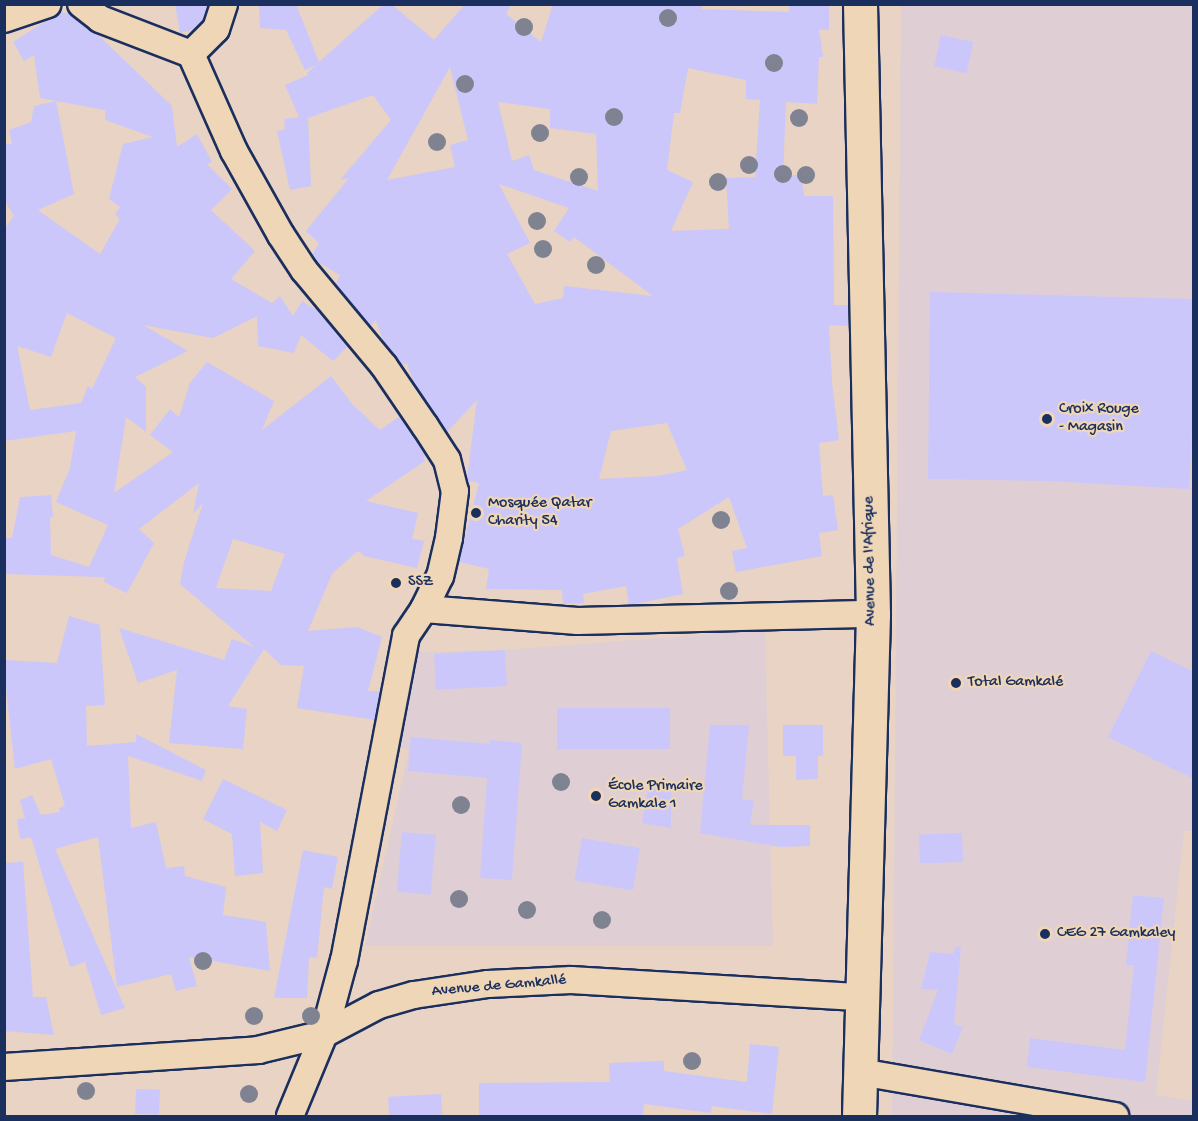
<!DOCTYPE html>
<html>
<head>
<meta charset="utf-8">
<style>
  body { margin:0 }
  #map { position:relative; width:1198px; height:1121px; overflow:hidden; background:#e8d3c4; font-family:"Gochi Hand",sans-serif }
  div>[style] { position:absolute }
  .built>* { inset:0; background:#dfcfd4 }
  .building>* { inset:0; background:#cbc7fa; transform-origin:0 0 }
  .roads { filter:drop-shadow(2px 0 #1b2f5e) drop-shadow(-2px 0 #1b2f5e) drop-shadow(0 2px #1b2f5e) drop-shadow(0 -2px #1b2f5e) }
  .minor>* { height:26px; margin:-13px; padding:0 13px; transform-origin:13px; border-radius:13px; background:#efd6b7 }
  .secondary>* { height:33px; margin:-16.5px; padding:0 16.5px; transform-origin:16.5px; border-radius:16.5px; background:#efd6b7 }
  .trees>* { width:18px; height:18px; margin:-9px; border-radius:50%; background:#7f8391 }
  .dots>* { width:16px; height:16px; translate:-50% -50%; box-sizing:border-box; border:3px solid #efd6b7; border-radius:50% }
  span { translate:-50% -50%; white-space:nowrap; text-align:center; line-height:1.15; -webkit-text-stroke:4.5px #efd6b7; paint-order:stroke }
  .poi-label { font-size:16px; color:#1b2f5e }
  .left { translate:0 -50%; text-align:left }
  .street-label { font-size:16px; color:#1b2f5e }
  .frame { position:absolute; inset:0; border:6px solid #1b2f5e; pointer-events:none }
</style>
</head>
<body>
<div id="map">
  <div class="built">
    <i style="clip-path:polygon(901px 5px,1193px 5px,1194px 831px,1184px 831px,1156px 1095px,1193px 1101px,1193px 1116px,892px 1116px)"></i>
    <i style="clip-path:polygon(765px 630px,773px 946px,365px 946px,409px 750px,391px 746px,414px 652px,505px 650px)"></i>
  </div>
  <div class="building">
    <i style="clip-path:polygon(175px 4px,208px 4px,203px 21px,195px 29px,180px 33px)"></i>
    <i style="clip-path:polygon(evenodd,259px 4px,296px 4px,319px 62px,384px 4px,391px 4px,434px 40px,465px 4px,511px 4px,506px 14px,541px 42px,553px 4px,702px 4px,702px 9px,789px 12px,789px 4px,829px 4px,829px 30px,819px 30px,823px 57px,819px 57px,817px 104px,786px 102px,783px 177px,801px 174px,804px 196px,833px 196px,834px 305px,848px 305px,848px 326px,829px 325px,832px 383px,839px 440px,819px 443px,823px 496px,833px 495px,838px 530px,819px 533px,822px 556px,736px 572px,732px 551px,747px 548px,729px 497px,678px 529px,685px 556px,677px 558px,683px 594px,629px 605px,626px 586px,583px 594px,584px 603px,563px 604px,562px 590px,486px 589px,489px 569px,459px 562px,479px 483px,468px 481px,467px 478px,477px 400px,447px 432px,414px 384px,407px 363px,401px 365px,383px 341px,376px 320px,370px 326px,336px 284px,340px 275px,316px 261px,312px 255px,319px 243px,306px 231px,349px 178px,340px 180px,391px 120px,373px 95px,308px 118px,311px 186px,290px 190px,277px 131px,285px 129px,284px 119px,299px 117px,285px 85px,308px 75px,307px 73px,316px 65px,305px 70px,286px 30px,260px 28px,259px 4px,450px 67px,468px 140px,450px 145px,455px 167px,387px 180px,450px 67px,259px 4px,688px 68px,746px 80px,746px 99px,760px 100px,755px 177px,726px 178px,729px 229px,671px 231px,693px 182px,667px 170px,674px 113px,680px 113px,688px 68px,259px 4px,498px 102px,550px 109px,550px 128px,596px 134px,598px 191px,534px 170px,529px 155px,512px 161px,498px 102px,259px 4px,499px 184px,569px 208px,554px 231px,570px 242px,574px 237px,653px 296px,564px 286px,563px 298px,535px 304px,507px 254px,530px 243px,499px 184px,259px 4px,667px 423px,687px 470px,658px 476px,599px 479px,611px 431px,667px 423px)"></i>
    <i style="clip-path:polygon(evenodd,60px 12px,70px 14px,96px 33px,172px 106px,177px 147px,197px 134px,212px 162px,207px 164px,232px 189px,211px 210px,255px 251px,231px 279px,272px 303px,280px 296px,293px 316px,302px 301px,318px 311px,348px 346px,333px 361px,301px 335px,294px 353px,258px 346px,257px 316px,213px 338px,143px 325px,188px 351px,135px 377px,146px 387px,146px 432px,126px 417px,114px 493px,173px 452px,150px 435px,170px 409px,179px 417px,190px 383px,207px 362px,274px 401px,262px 430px,331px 376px,353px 405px,380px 430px,400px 416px,426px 455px,423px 458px,425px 461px,366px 501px,418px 513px,412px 539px,424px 541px,417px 568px,364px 556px,359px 551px,354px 554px,332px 574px,308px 631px,357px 627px,382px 637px,368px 691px,380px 691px,375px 720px,297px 708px,304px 666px,281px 665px,264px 649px,228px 706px,247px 709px,243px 749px,169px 743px,177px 670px,138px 683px,119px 628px,224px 660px,232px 639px,254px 647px,180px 584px,184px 562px,203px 503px,193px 514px,199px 483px,139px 529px,154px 543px,127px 593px,104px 582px,105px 578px,101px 577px,4px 574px,4px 538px,12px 538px,20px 497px,51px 495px,53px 517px,50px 518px,51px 555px,89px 567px,108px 525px,56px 502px,70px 468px,76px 431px,4px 441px,4px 229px,14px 216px,4px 199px,4px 144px,12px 144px,9px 130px,31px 122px,34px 106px,56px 101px,74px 194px,38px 210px,100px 254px,120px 219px,115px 214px,120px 207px,109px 199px,123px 144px,153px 137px,105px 120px,105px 110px,40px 98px,34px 55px,24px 61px,13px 42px,60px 12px,67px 313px,116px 338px,92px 389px,88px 386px,81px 403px,30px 410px,17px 346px,51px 357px,67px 313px,60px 12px,233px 539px,285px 554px,271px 591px,216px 588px,233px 539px)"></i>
    <i style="left:941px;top:35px;width:33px;height:32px;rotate:12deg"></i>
    <i style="clip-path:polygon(930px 292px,1194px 299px,1194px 388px,1189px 489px,1048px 481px,928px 479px)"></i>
    <i style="clip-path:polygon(69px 616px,100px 625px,105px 705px,86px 706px,87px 746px,136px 742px,136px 734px,206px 770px,202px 781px,128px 756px,131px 828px,156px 822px,166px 868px,184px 866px,185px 876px,226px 887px,223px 915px,266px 922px,270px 971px,189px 957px,197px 986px,176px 991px,171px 974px,117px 987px,98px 837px,55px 849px,125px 1008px,101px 1015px,85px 962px,70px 967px,31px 837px,20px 839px,17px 819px,25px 818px,20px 800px,32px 795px,41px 815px,60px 812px,59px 808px,65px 806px,51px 759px,15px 769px,5px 680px,6px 660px,57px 663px)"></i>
    <i style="left:505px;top:650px;width:36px;height:71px;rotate:87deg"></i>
    <i style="clip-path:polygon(1151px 651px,1194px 672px,1194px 779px,1108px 737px)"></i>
    <i style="left:557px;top:708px;width:113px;height:41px"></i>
    <i style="clip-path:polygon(710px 725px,749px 725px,742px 799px,754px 801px,750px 825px,810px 825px,810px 846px,780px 847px,700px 833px)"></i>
    <i style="clip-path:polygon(783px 725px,823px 725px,823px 756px,818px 756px,818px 779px,796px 780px,796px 756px,783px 756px)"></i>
    <i style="clip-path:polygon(411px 737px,490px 744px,490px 740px,522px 743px,512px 880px,480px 878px,487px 778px,408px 771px)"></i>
    <i style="clip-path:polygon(223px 779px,287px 810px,277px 831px,260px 822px,263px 873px,235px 876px,232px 834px,203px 819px)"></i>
    <i style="clip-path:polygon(649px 782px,671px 786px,671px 828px,642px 823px)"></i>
    <i style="left:402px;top:832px;width:34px;height:60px;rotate:5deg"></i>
    <i style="left:962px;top:833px;width:29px;height:43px;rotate:88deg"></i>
    <i style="left:582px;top:838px;width:59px;height:43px;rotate:10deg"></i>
    <i style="clip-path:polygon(303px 850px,338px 857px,332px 889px,324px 887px,317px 958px,309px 957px,307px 998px,274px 998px)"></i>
    <i style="clip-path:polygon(23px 862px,33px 997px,46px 997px,54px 1035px,4px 1031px,4px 863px)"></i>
    <i style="clip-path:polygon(1133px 895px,1164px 898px,1145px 1082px,1027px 1067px,1030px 1038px,1125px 1050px,1134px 965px,1126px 965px)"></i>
    <i style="clip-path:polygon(956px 946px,961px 948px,954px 1024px,963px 1027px,952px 1054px,919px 1040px,938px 990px,921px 989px,930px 952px,953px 954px)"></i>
    <i style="clip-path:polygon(750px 1044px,779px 1047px,772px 1114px,712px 1106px,711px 1113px,644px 1104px,643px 1116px,479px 1116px,479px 1083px,610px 1082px,609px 1063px,664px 1061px,664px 1071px,747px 1082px)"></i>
    <i style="left:136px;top:1089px;width:24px;height:25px;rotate:2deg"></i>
    <i style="left:441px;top:1094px;width:22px;height:53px;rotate:87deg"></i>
  </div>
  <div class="roads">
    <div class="minor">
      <i style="left:81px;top:4px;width:24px;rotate:38deg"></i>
      <i style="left:100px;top:19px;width:97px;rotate:21deg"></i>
      <i style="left:191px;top:54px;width:106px;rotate:66.1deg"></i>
      <i style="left:234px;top:151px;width:96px;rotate:60.8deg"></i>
      <i style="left:281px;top:235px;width:42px;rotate:56.7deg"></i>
      <i style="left:304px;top:270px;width:125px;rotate:50.2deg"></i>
      <i style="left:384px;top:366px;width:73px;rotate:55.7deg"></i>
      <i style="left:425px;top:426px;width:40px;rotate:57.1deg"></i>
      <i style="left:447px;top:460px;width:32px;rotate:76deg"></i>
      <i style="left:455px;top:491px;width:47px;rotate:97.3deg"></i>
      <i style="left:449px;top:538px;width:39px;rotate:103deg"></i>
      <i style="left:440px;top:576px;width:37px;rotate:116deg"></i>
      <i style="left:424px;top:609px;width:32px;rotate:124deg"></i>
      <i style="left:406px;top:636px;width:330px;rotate:100.8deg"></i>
      <i style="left:344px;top:960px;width:77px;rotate:105.1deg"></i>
      <i style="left:324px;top:1034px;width:89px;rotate:112.5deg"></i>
      <i style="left:4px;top:19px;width:46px;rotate:-18.8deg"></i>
      <i style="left:191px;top:54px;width:35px;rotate:-45deg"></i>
      <i style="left:216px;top:29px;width:26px;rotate:-72deg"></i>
      <i style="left:424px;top:609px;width:154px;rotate:4.5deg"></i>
      <i style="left:578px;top:621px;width:295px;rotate:-1.4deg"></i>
      <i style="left:4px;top:1067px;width:255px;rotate:-3.8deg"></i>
      <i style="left:258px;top:1050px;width:68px;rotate:-13.6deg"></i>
      <i style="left:324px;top:1034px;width:62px;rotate:-27.8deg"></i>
      <i style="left:379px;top:1005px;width:36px;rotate:-16deg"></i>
      <i style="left:414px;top:995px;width:75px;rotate:-8.5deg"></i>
      <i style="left:488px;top:984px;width:83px;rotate:-2.8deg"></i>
      <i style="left:571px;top:980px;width:290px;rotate:3.4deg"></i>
      <i style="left:860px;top:1072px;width:259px;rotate:9.8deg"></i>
    </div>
    <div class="secondary">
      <i style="left:859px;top:1116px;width:502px;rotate:-88.4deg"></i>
      <i style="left:873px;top:614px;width:610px;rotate:-91.22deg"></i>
    </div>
  </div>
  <div class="trees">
    <i style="left:668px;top:18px"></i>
    <i style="left:524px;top:27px"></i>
    <i style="left:774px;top:63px"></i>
    <i style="left:465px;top:84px"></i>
    <i style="left:614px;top:117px"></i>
    <i style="left:799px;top:118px"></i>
    <i style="left:540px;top:133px"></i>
    <i style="left:437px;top:142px"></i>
    <i style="left:749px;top:165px"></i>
    <i style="left:783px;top:174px"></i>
    <i style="left:806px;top:175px"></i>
    <i style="left:579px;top:177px"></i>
    <i style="left:718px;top:182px"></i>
    <i style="left:537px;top:221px"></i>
    <i style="left:543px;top:249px"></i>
    <i style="left:596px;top:265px"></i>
    <i style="left:721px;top:520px"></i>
    <i style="left:729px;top:591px"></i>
    <i style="left:561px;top:782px"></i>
    <i style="left:461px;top:805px"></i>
    <i style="left:459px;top:899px"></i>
    <i style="left:527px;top:910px"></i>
    <i style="left:602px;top:920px"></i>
    <i style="left:203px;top:961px"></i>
    <i style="left:254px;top:1016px"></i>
    <i style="left:311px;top:1016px"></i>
    <i style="left:692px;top:1061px"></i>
    <i style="left:86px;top:1091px"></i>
    <i style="left:249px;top:1094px"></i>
  </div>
  <div class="dots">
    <i style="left:1047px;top:419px;background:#1b2f5e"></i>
    <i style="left:476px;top:513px;background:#1b2f5e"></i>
    <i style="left:396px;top:583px;background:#1b2f5e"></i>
    <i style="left:956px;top:683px;background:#1b2f5e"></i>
    <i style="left:596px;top:796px;background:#1b2f5e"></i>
    <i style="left:1045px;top:934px;background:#1b2f5e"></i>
  </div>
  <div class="poi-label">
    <span class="left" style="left:1059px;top:419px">Croix Rouge<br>- Magasin</span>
    <span class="left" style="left:488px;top:513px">Mosquée Qatar<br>Charity 54</span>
    <span class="left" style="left:408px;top:583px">SSZ</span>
    <span class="left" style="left:968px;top:683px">Total Gamkalé</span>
    <span class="left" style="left:608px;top:796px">École Primaire<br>Gamkale 1</span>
    <span class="left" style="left:1057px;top:934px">CEG 27 Gamkaley</span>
  </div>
  <div class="street-label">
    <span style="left:871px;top:561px;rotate:-91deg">Avenue de l'Afrique</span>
    <span style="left:499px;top:987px;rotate:-5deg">Avenue de Gamkallé</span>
  </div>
  <div class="frame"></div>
</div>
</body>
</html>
